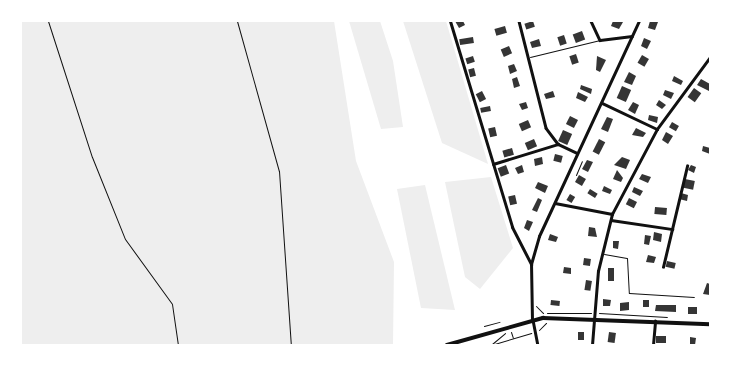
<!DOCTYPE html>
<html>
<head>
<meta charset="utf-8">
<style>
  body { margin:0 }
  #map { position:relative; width:731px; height:366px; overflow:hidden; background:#fff; font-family:"Noto Serif",serif }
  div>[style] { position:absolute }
  .green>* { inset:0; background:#eee }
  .building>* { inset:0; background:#353535; transform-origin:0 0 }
  .path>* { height:1px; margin:-0.5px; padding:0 0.5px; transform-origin:0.5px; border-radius:0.5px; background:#111 }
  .service>* { height:1px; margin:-0.5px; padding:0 0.5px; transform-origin:0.5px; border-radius:0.5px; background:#111 }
  .minor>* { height:2.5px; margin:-1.25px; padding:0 1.25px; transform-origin:1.25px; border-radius:1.25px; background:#111 }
  .tertiary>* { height:3px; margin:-1.5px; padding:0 1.5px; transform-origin:1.5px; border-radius:1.5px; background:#111 }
  .primary>* { height:3.5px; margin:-1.75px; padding:0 1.75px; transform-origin:1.75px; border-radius:1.75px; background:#111 }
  span { translate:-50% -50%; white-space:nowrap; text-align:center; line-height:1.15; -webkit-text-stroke:3.5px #fff; paint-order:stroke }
  .frame { position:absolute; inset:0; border:22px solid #fff; pointer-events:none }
</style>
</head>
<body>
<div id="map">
  <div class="green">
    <i style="clip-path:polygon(21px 21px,334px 21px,356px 161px,394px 262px,393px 345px,21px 345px)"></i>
    <i style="clip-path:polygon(349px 21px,380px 21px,393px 61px,403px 127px,381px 129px)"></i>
    <i style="clip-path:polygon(403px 21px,446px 21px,488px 164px,442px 143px)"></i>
    <i style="clip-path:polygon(491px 177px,513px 248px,480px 289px,465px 277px,445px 182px)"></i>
    <i style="clip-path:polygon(425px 185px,455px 310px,421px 308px,397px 189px)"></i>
  </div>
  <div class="building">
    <i style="clip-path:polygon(455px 21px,463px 21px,465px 25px,459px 28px)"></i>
    <i style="left:533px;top:21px;width:6px;height:9px;rotate:72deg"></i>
    <i style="clip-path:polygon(613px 21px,623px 22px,619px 29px,611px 26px)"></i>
    <i style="clip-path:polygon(650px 21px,658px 22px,655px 30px,648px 28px)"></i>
    <i style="left:505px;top:26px;width:7px;height:11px;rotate:74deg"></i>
    <i style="left:582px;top:31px;width:9px;height:10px;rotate:69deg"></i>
    <i style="left:564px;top:35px;width:9px;height:7px;rotate:72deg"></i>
    <i style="left:473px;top:37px;width:6px;height:14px;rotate:81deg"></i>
    <i style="clip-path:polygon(644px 38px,651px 41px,647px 49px,641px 46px)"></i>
    <i style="clip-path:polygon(539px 39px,541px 46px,532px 48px,530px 42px)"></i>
    <i style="left:509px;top:46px;width:8px;height:9px;rotate:67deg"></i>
    <i style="left:576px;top:54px;width:9px;height:7px;rotate:72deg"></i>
    <i style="left:642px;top:55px;width:8px;height:9px;rotate:30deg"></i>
    <i style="left:473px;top:56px;width:6px;height:8px;rotate:72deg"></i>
    <i style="clip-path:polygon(597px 56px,606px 60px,600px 72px,596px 70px)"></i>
    <i style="clip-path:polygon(514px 64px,517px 71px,510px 74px,508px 66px)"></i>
    <i style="left:474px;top:68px;width:8px;height:6px;rotate:76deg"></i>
    <i style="clip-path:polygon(629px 72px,636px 76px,632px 85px,624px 82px)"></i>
    <i style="clip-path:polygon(674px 76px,683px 81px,681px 85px,672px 81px)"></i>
    <i style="clip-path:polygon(517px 77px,520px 86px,514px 88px,512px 79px)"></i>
    <i style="clip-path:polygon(701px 79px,710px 84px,709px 91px,697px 85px)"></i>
    <i style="clip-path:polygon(581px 85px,592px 89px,591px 94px,580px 89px)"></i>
    <i style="left:622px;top:86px;width:10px;height:13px;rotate:24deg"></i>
    <i style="left:694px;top:88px;width:9px;height:11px;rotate:36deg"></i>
    <i style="clip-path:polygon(665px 90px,674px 93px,671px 99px,663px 95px)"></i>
    <i style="left:482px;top:91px;width:9px;height:7px;rotate:63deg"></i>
    <i style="clip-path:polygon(553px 91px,555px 97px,546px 99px,544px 94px)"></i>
    <i style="clip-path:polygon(578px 92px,588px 97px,585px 102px,576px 98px)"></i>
    <i style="clip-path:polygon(659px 100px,666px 105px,662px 109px,656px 105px)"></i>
    <i style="clip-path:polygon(526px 102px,528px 108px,522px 110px,519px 104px)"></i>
    <i style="clip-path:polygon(633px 102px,639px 105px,635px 114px,628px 110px)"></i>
    <i style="left:490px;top:106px;width:5px;height:10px;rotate:79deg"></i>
    <i style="clip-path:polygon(649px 115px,658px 117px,657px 123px,648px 120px)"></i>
    <i style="left:570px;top:116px;width:9px;height:9px;rotate:27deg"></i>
    <i style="clip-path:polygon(607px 117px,613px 119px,608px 132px,601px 129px)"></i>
    <i style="left:528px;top:120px;width:8px;height:10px;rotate:67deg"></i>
    <i style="left:672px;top:122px;width:8px;height:6px;rotate:30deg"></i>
    <i style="left:495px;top:127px;width:9px;height:7px;rotate:77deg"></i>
    <i style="clip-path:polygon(636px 128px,646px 133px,643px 137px,632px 135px)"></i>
    <i style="left:563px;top:130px;width:10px;height:12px;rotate:24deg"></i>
    <i style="clip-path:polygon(666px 132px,673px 136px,668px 144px,662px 140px)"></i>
    <i style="left:534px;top:139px;width:8px;height:10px;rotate:67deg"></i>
    <i style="left:599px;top:139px;width:7px;height:14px;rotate:27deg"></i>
    <i style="clip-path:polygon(703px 146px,710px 148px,710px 154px,702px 151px)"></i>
    <i style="left:512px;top:148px;width:7px;height:10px;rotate:74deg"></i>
    <i style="left:555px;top:154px;width:8px;height:7px;rotate:14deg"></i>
    <i style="clip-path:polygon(542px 157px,543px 164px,535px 166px,534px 159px)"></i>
    <i style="clip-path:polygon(622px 157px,630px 160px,626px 169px,614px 165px)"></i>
    <i style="clip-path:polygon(587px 160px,593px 162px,588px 172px,582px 169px)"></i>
    <i style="left:506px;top:165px;width:9px;height:9px;rotate:69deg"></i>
    <i style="clip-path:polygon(522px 165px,524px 172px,518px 174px,515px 168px)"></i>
    <i style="clip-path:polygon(691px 165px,696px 167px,694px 173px,688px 170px)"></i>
    <i style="clip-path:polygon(617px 170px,623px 178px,621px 182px,613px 179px)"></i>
    <i style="clip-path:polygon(642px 174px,651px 177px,648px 183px,639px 179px)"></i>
    <i style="left:579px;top:175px;width:8px;height:8px;rotate:30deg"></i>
    <i style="left:685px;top:179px;width:10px;height:9px;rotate:11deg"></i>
    <i style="clip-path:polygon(538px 182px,548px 186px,545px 193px,535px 188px)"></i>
    <i style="clip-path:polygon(604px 186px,612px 190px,610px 194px,602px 191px)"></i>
    <i style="clip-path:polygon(634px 187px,643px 191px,640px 196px,632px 192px)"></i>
    <i style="left:590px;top:189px;width:9px;height:5px;rotate:32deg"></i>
    <i style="clip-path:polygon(681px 193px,688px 195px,687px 201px,679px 199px)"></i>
    <i style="left:570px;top:194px;width:6px;height:7px;rotate:31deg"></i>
    <i style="left:515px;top:195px;width:9px;height:7px;rotate:77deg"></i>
    <i style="clip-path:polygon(538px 198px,542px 200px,537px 212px,532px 210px)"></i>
    <i style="left:629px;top:198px;width:9px;height:7px;rotate:27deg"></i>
    <i style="left:655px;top:207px;width:12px;height:7px;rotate:5deg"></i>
    <i style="clip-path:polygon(527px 220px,533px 222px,529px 231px,524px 228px)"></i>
    <i style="clip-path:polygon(589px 227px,595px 228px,597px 237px,588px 236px)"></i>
    <i style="clip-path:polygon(654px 232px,662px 234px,661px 242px,653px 240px)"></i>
    <i style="clip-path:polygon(550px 234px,558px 237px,556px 242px,548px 240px)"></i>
    <i style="clip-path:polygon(645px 235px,651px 236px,649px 245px,644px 244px)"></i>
    <i style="clip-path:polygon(613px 241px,619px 241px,618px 249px,613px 248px)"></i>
    <i style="clip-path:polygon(648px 255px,656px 257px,654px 263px,646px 262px)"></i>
    <i style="left:584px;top:258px;width:7px;height:7px;rotate:8deg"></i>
    <i style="left:667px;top:261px;width:9px;height:6px;rotate:13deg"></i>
    <i style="clip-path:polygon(564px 267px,571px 268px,571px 274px,563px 273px)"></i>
    <i style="left:608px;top:268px;width:6px;height:13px"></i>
    <i style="left:586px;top:280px;width:6px;height:10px;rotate:9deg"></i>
    <i style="clip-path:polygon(707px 283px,710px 284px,710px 295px,703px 294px)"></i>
    <i style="clip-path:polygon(603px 299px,611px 300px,610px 306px,603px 306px)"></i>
    <i style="left:551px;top:300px;width:9px;height:5px;rotate:6deg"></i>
    <i style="left:643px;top:300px;width:6px;height:7px"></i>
    <i style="clip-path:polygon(629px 302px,629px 310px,620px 311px,620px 303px)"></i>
    <i style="clip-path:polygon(656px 305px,676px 305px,676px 312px,655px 311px)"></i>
    <i style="left:688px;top:307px;width:9px;height:7px"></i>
    <i style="left:578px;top:332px;width:6px;height:8px"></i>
    <i style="left:609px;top:332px;width:7px;height:10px;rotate:8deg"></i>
    <i style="left:656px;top:336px;width:10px;height:7px"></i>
    <i style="clip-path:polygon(690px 337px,696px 338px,695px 345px,690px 345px)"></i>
  </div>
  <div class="path">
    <i style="left:48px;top:21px;width:143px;rotate:72.1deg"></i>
    <i style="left:92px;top:157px;width:88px;rotate:68.1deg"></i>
    <i style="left:125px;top:239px;width:80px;rotate:54.1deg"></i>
    <i style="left:172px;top:304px;width:41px;rotate:81.7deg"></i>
    <i style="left:237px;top:21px;width:156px;rotate:74.4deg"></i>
    <i style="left:279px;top:171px;width:174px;rotate:86.1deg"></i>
    <i style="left:576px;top:175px;width:15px;rotate:-67deg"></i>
    <i style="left:536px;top:306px;width:10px;rotate:45deg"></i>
    <i style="left:547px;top:313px;width:44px"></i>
    <i style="left:599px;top:313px;width:68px;rotate:3.4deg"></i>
    <i style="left:484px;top:326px;width:16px;rotate:-15deg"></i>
    <i style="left:539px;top:330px;width:10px;rotate:-45deg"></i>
    <i style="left:511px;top:332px;width:6px;rotate:72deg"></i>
    <i style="left:492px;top:344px;width:17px;rotate:-40deg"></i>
    <i style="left:491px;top:345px;width:42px;rotate:-16.7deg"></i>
  </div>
  <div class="service">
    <i style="left:530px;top:57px;width:72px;rotate:-13.7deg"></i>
    <i style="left:604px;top:254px;width:23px;rotate:10deg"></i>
    <i style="left:627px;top:258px;width:35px;rotate:87deg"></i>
    <i style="left:629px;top:293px;width:65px;rotate:3.5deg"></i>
  </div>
  <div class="minor">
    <i style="left:519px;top:21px;width:110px;rotate:75.8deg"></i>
    <i style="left:546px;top:128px;width:20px;rotate:53deg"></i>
    <i style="left:591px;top:21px;width:21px;rotate:65deg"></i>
    <i style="left:600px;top:40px;width:32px;rotate:-7deg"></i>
    <i style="left:602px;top:103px;width:61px;rotate:25.3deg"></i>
    <i style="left:493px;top:164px;width:68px;rotate:-17.1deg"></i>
    <i style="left:558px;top:144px;width:21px;rotate:25deg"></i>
    <i style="left:555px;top:203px;width:58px;rotate:10.9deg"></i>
    <i style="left:611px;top:220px;width:62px;rotate:8.4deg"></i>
    <i style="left:663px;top:267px;width:104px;rotate:-76.6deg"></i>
    <i style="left:533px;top:320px;width:25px;rotate:79deg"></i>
    <i style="left:592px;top:345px;width:74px;rotate:-85.4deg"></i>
    <i style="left:598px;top:271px;width:59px;rotate:-76.2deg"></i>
    <i style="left:612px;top:214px;width:96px;rotate:-62.1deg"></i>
    <i style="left:657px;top:129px;width:89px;rotate:-53.6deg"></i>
    <i style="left:653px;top:345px;width:24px;rotate:-85deg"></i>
  </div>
  <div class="tertiary">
    <i style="left:450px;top:21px;width:215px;rotate:73.2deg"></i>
    <i style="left:512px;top:227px;width:42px;rotate:62.8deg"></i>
    <i style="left:532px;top:320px;width:56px;rotate:-91deg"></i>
    <i style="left:531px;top:264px;width:29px;rotate:-74deg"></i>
    <i style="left:539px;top:236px;width:237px;rotate:-65.1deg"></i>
  </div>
  <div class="primary">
    <i style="left:447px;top:345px;width:100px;rotate:-15.7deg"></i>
    <i style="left:543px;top:318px;width:167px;rotate:2.1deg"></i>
  </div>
  <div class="frame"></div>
</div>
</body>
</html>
